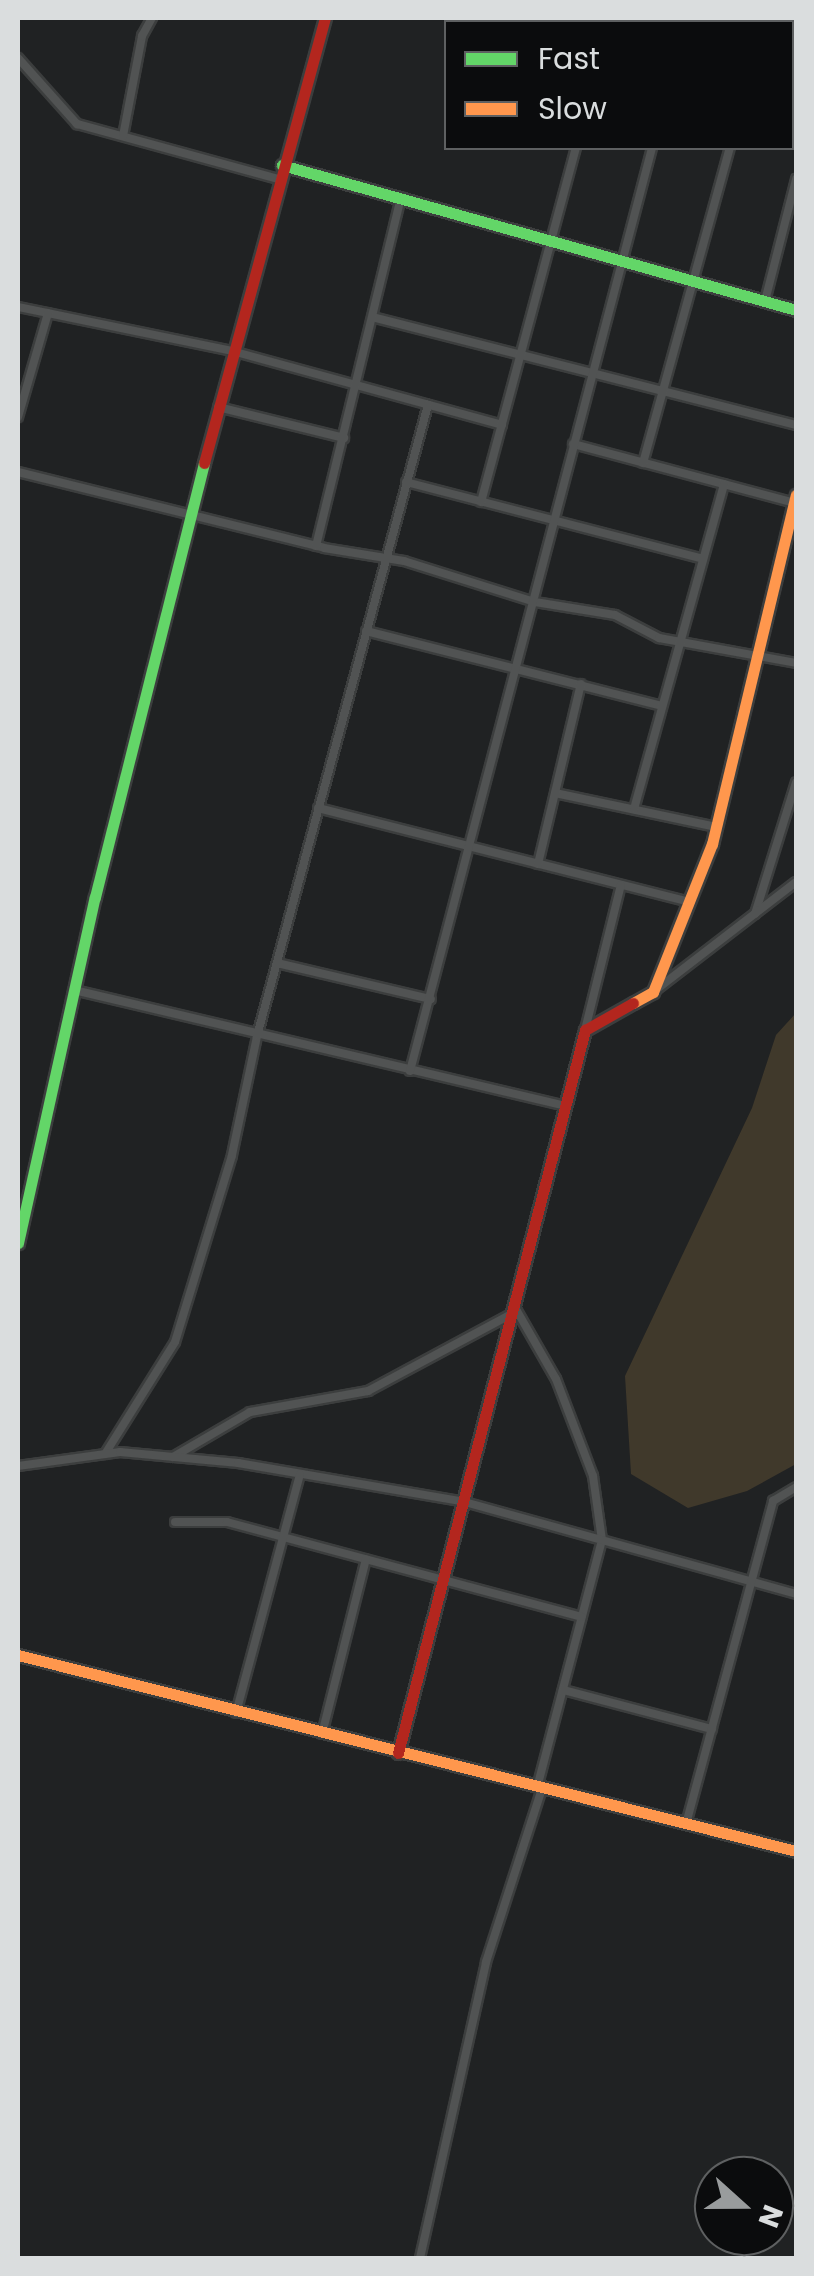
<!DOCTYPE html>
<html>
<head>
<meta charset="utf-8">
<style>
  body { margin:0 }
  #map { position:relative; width:814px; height:2276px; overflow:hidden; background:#202223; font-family:Poppins,sans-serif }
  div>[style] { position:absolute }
  .green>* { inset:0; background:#40392b }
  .roads { filter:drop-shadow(2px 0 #3c3e3e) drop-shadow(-2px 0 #3c3e3e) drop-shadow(0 2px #3c3e3e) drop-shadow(0 -2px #3c3e3e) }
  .street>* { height:8px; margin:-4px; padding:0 4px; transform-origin:4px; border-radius:4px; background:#515353 }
  .fast>* { height:11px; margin:-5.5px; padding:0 5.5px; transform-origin:5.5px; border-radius:5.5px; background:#63d668 }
  .slow>* { height:11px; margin:-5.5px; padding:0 5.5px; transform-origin:5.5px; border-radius:5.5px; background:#ff974d }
  .jam>* { height:11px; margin:-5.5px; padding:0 5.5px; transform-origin:5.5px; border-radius:5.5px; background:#b3261e }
  span { translate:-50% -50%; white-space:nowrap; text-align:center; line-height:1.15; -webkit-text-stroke:10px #0b0c0d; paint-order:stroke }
  .frame { position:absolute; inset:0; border:20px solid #daddde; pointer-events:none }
  .legend { position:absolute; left:444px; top:20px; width:350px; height:130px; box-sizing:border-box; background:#0b0c0d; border:2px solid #5e6061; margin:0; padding:12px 18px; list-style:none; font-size:30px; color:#daddde }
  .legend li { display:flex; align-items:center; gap:20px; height:50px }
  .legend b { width:50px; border:2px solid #5e6061 }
  .north { position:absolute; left:694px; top:2156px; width:100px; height:100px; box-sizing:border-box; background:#0b0c0d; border:2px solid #5e6061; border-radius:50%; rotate:111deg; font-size:28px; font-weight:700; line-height:40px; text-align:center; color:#daddde }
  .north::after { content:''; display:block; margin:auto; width:35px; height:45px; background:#999c9d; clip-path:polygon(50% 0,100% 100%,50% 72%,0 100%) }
</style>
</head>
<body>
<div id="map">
  <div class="green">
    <i style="clip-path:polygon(796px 1013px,796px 1464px,747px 1491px,688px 1508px,631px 1474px,625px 1376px,752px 1108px,776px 1035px)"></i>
  </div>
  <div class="roads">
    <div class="street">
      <i style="left:456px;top:18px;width:20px;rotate:11deg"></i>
      <i style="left:764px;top:18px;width:19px;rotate:12deg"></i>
      <i style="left:610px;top:22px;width:4px;rotate:-76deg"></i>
      <i style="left:685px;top:22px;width:4px;rotate:-63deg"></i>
      <i style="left:792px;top:25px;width:4px;rotate:14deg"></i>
      <i style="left:18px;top:58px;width:89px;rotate:48.2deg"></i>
      <i style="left:77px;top:124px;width:208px;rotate:15.3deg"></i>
      <i style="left:792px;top:105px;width:4px;rotate:27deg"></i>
      <i style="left:123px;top:136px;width:102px;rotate:-79.2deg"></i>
      <i style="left:142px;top:36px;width:21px;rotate:-61deg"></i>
      <i style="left:765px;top:301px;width:126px;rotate:-75.7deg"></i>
      <i style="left:18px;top:307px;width:218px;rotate:11.6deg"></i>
      <i style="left:232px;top:351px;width:280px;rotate:15.3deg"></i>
      <i style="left:376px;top:318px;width:433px;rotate:14.3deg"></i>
      <i style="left:218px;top:407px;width:130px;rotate:13.8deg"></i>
      <i style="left:18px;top:417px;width:108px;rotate:-73.9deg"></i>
      <i style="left:573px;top:444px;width:230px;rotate:14.9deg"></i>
      <i style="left:643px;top:463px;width:327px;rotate:-74.6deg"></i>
      <i style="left:18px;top:472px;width:315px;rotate:13.9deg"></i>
      <i style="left:324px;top:548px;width:81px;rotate:9.2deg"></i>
      <i style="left:404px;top:561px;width:137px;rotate:17.4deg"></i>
      <i style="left:535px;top:602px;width:81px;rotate:9.2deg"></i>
      <i style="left:615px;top:615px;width:50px;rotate:27.6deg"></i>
      <i style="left:659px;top:638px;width:139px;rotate:10.3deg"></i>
      <i style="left:406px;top:482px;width:307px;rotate:14.5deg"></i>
      <i style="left:481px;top:502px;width:367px;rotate:-75deg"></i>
      <i style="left:316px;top:546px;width:359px;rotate:-76.3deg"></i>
      <i style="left:366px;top:631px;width:305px;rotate:14.2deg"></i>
      <i style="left:555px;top:793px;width:165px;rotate:11.9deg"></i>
      <i style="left:318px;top:808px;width:383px;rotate:14.2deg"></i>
      <i style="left:634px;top:809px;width:337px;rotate:-74.5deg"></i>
      <i style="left:538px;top:864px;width:185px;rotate:-76.6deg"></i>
      <i style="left:755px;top:914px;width:138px;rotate:-72.7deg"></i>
      <i style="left:277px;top:963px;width:158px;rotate:13.2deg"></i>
      <i style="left:657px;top:989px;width:175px;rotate:-37.6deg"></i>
      <i style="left:74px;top:990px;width:505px;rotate:13.27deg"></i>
      <i style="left:585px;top:1030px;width:149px;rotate:-76.1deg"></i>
      <i style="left:410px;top:1071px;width:954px;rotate:-75.31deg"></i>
      <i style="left:105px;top:1454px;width:132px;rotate:-58deg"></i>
      <i style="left:175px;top:1342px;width:195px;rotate:-73deg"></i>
      <i style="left:232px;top:1155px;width:122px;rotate:-78.1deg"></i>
      <i style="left:257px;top:1036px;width:654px;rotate:-74.84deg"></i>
      <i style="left:173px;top:1457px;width:89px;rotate:-30.3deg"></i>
      <i style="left:250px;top:1412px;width:120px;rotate:-10.1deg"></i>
      <i style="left:368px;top:1391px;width:169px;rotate:-28.2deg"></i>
      <i style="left:517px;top:1311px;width:78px;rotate:60.2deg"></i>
      <i style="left:556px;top:1379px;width:104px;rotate:69.1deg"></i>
      <i style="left:593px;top:1476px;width:65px;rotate:82deg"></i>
      <i style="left:602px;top:1540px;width:256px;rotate:104.7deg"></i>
      <i style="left:18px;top:1466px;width:103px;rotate:-7.8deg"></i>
      <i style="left:120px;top:1452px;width:119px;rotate:5.3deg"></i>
      <i style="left:238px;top:1463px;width:226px;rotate:9.7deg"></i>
      <i style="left:461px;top:1501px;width:348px;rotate:15.5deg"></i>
      <i style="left:175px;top:1522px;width:52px"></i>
      <i style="left:227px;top:1522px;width:367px;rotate:15deg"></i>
      <i style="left:563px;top:1690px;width:154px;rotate:14.7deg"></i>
      <i style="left:236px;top:1713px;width:247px;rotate:-75deg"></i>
      <i style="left:322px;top:1734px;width:180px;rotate:-75.9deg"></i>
      <i style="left:686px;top:1824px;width:335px;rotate:-74.9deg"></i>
      <i style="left:773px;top:1501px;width:27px;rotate:-31deg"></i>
      <i style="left:420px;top:2258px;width:303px;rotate:-77.4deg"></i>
      <i style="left:486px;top:1962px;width:182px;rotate:-72.1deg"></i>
    </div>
    <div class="fast">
      <i style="left:282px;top:165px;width:534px;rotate:15.75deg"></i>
      <i style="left:18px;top:1243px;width:354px;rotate:-77.5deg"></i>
      <i style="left:95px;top:897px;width:447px;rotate:-75.9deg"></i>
    </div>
    <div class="slow">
      <i style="left:633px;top:1003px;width:23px;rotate:-29deg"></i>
      <i style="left:653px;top:992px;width:159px;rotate:-68.3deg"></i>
      <i style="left:712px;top:844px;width:359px;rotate:-76.5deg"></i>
      <i style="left:18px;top:1655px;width:802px;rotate:14.14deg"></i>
    </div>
    <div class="jam">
      <i style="left:204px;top:463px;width:461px;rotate:-74.8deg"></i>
      <i style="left:398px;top:1753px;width:747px;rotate:-75.5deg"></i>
      <i style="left:585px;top:1030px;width:55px;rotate:-29.4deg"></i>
    </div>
  </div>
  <div class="frame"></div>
  <ul class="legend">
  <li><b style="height:12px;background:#63d668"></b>Fast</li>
  <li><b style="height:12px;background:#ff974d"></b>Slow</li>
  </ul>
  <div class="north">N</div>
</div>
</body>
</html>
